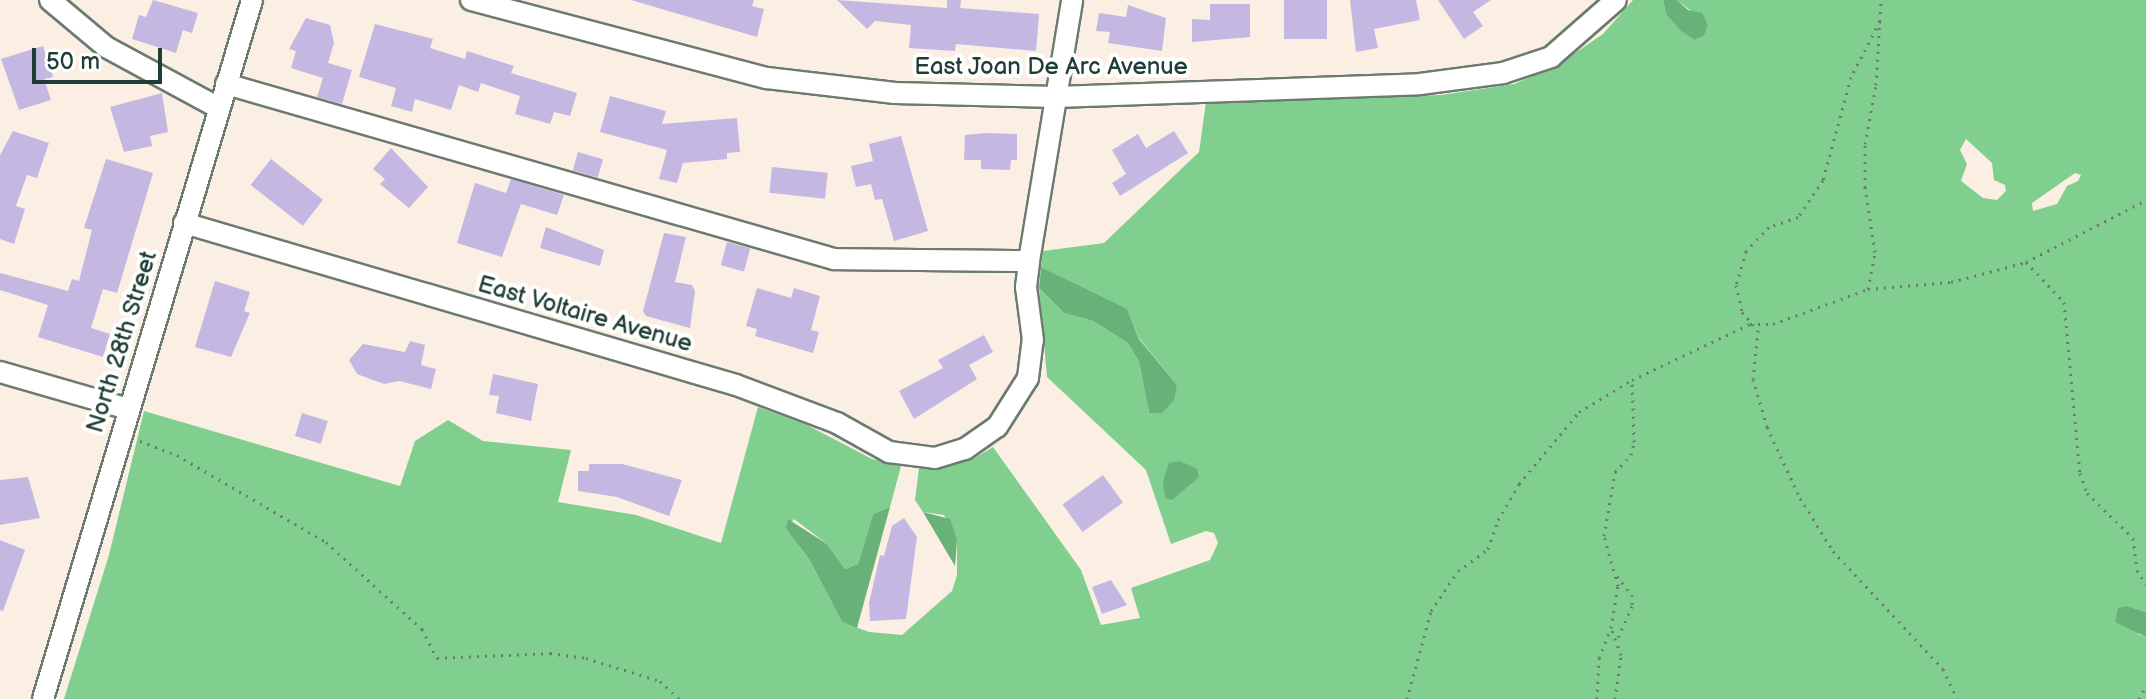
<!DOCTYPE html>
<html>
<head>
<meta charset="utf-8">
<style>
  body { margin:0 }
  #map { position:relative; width:2146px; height:699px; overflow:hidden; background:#faefe2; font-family:"Balsamiq Sans",sans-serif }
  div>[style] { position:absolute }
  .green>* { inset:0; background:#80cf8f }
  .forest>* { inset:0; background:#68b27a }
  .building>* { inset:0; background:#c4b8e3; transform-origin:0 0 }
  .path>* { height:3px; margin-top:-1.5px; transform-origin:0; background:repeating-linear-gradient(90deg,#6c7b71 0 2px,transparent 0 8px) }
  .roads { filter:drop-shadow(2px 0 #6c7b71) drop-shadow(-2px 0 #6c7b71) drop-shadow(0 2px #6c7b71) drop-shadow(0 -2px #6c7b71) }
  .minor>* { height:20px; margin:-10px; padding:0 10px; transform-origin:10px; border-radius:10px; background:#fff }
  span { translate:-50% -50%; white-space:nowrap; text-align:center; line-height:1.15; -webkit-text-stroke:8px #fff; paint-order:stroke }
  .street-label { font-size:24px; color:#1f3d34 }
  .scale { position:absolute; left:32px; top:48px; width:130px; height:36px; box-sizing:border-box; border:4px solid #1f3d34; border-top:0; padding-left:10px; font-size:24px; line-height:28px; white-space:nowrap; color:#1f3d34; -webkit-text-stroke:6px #fff; paint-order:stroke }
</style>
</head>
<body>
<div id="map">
  <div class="green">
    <i style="clip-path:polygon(evenodd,1633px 0,1663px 0,1666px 14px,1695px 40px,1704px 36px,1708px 24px,1677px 0,2146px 0,2146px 612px,2127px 606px,2138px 634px,2146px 637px,2146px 699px,64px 699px,109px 555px,144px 411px,400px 486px,415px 441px,448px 420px,483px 441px,571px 450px,558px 502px,636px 515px,721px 543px,758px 407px,807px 425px,872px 459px,901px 466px,890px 507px,873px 514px,858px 564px,845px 569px,827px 544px,794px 519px,786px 529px,809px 559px,842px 622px,869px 632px,902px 635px,952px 591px,957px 575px,957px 540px,944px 515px,923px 512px,915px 500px,919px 468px,973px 459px,993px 447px,1081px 570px,1101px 625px,1140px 618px,1131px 588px,1210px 560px,1218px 543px,1214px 533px,1206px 531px,1171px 544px,1146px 470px,1047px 377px,1039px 288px,1064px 313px,1093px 321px,1128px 343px,1139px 362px,1149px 413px,1177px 385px,1139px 338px,1127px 310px,1041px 267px,1043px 251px,1104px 243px,1199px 152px,1206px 102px,1441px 95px,1514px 84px,1556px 66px,1603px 34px,1633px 0,1966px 139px,1992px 163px,1994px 180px,2005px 185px,2006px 191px,1997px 200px,1983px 198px,1961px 181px,1967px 164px,1960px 150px,1966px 139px,1633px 0,2075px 173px,2081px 175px,2078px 181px,2067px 186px,2057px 204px,2033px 211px,2032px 203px,2075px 173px)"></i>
  </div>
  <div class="forest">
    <i style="clip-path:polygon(1663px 0,1677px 0,1688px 10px,1702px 13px,1708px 25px,1704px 36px,1695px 40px,1681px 31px,1666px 14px)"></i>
    <i style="clip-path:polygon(1041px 267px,1127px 309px,1139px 339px,1177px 385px,1174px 400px,1162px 413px,1149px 413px,1139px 362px,1128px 343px,1093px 321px,1064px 313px,1039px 288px)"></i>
    <i style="clip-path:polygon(1180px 461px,1197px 469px,1199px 477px,1172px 500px,1165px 498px,1163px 481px,1169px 463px)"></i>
    <i style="clip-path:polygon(890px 507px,857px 628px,842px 622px,809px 559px,786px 529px,788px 519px,827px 544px,845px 569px,858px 564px,873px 514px)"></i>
    <i style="clip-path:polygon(923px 512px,950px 519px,957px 540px,955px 566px)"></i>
    <i style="clip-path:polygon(2127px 606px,2146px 612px,2146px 637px,2115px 622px,2118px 608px)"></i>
  </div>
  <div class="building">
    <i style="clip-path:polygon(153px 0,198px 13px,192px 33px,183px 30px,176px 53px,132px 39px,139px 15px,146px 17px)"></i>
    <i style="clip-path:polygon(631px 0,754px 0,752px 6px,764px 9px,757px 37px)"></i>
    <i style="clip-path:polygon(837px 0,947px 8px,947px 0,961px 0,960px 8px,1039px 14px,1036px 51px,956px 44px,955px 51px,909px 48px,911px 25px,875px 21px,867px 29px)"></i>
    <i style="left:1284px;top:0;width:43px;height:39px"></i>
    <i style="clip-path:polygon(1350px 0,1416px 0,1420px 20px,1374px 29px,1378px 48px,1356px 52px)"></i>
    <i style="clip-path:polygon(1438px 0,1491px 0,1473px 12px,1483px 26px,1464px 39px)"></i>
    <i style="clip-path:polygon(1210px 4px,1250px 4px,1250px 37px,1192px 42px,1192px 19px,1210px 20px)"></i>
    <i style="clip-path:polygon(1128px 5px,1166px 18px,1162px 51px,1108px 43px,1110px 32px,1096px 31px,1099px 13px,1126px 17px)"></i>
    <i style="clip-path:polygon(306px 18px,330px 25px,334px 43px,328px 63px,352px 70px,342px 104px,317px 97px,323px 78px,291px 68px,296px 51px,289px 49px)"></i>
    <i style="clip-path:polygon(375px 24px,433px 39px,430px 48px,465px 59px,467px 51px,514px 66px,511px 73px,577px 93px,570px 116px,554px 112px,550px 124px,515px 114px,520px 96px,481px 83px,478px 92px,459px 85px,451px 110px,415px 99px,412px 112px,391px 106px,396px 88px,359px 77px)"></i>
    <i style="clip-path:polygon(43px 46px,53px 77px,44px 79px,51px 100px,19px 110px,1px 59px)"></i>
    <i style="clip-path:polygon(162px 93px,168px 132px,150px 136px,152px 146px,124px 152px,110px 107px)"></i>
    <i style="clip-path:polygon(610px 96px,666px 111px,662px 124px,737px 118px,740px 152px,727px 153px,727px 159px,683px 163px,677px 183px,659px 179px,667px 150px,600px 132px)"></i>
    <i style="clip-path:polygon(13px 131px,49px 143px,37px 178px,27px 175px,16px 206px,25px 209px,14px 244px,0 239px,0 155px)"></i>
    <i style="clip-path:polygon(1174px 131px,1188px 153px,1120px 196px,1112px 183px,1126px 174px,1112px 150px,1138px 134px,1146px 148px)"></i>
    <i style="clip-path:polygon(986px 133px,1017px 134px,1017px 160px,1011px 160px,1010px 170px,981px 169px,981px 160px,964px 160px,965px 135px)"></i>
    <i style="clip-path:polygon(901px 136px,928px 231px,894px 241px,882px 199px,875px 200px,871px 184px,856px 187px,851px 166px,873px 161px,869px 144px)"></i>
    <i style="clip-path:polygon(391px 148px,428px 187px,409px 208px,380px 184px,385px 179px,373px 169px)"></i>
    <i style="left:578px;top:152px;width:26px;height:19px;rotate:16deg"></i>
    <i style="clip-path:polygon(106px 159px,153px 173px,117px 293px,103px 289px,91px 328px,110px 334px,103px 357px,38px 337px,48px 305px,0 290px,0 273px,68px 291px,72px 279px,79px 281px,92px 230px,84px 228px)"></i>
    <i style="left:271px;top:159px;width:66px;height:33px;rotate:38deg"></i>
    <i style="left:772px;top:167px;width:56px;height:26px;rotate:6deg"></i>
    <i style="clip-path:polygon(511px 179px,564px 195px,557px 215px,521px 204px,502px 257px,457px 243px,475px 183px,506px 193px)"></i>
    <i style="clip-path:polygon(546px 227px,604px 250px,600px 266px,540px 248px)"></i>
    <i style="clip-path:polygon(664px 233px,686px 237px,675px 282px,692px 285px,695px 291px,690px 328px,646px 316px,643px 311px)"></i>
    <i style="left:727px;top:242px;width:24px;height:24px;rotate:15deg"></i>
    <i style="clip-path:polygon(215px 281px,250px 292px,244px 311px,250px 313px,231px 357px,195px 347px)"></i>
    <i style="clip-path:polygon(757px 288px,791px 298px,794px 288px,820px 296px,811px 330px,819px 332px,813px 353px,755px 336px,757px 329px,746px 326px)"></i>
    <i style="clip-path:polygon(984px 335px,993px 352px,969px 365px,977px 379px,914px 419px,899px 391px,943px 368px,938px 360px)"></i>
    <i style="clip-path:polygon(410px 341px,425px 345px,421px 365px,436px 369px,431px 389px,399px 381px,384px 384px,357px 374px,349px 360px,363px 344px,405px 352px)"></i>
    <i style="clip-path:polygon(493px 374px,538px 384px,531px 421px,496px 413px,499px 396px,489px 395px)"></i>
    <i style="left:302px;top:413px;width:27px;height:24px;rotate:17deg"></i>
    <i style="clip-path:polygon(589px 464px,622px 464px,682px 480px,669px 516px,617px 497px,578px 491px,578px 471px,589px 471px)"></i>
    <i style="left:1103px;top:475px;width:34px;height:50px;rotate:54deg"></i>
    <i style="clip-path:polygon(28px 477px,40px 518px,0 525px,0 480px)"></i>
    <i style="clip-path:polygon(904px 518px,917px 537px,906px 619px,870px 621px,869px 603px,880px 555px,884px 556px,892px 526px)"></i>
    <i style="clip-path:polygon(0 540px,25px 550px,3px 611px,0 610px)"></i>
    <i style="clip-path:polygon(1111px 580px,1127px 605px,1102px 614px,1092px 587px)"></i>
  </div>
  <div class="path">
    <i style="left:1880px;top:21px;width:63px;rotate:117.4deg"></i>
    <i style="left:1851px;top:77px;width:107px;rotate:105.2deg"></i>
    <i style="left:1823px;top:180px;width:45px;rotate:124deg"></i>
    <i style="left:1798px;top:217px;width:31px;rotate:161deg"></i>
    <i style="left:1769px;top:227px;width:33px;rotate:134deg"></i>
    <i style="left:1746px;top:251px;width:35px;rotate:106deg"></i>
    <i style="left:1736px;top:285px;width:28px;rotate:77deg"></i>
    <i style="left:1742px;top:312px;width:24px;rotate:48deg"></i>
    <i style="left:1758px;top:330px;width:49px;rotate:95.8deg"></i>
    <i style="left:1753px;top:379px;width:50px;rotate:73.7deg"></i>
    <i style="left:1767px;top:427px;width:78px;rotate:65.1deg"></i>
    <i style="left:1800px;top:498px;width:62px;rotate:58.1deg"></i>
    <i style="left:1833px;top:551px;width:161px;rotate:47deg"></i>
    <i style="left:1943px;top:669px;width:33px;rotate:65deg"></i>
    <i style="left:2026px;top:262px;width:55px;rotate:46.5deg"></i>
    <i style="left:2064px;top:302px;width:172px;rotate:84.7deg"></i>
    <i style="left:2080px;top:473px;width:21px;rotate:71deg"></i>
    <i style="left:2087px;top:493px;width:64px;rotate:44.4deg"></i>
    <i style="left:2133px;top:538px;width:32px;rotate:83deg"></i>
    <i style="left:2137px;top:570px;width:17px;rotate:59deg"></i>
    <i style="left:1868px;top:289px;width:83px;rotate:-4.8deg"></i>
    <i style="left:1951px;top:282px;width:78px;rotate:-14.9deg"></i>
    <i style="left:2026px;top:262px;width:135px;rotate:-27.3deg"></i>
    <i style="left:140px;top:441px;width:40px;rotate:21deg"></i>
    <i style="left:177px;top:455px;width:173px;rotate:30.3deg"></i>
    <i style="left:326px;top:542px;width:130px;rotate:42.2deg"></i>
    <i style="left:422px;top:629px;width:33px;rotate:63deg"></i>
    <i style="left:437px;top:658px;width:113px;rotate:-2.5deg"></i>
    <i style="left:550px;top:653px;width:36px;rotate:8deg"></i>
    <i style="left:586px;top:658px;width:77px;rotate:17.3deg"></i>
    <i style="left:660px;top:681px;width:26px;rotate:43deg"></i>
    <i style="left:1617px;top:576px;width:24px;rotate:52deg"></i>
    <i style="left:1632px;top:595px;width:11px;rotate:90deg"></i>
    <i style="left:1632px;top:606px;width:37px;rotate:114deg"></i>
    <i style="left:1407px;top:699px;width:91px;rotate:-74.7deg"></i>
    <i style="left:1431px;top:611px;width:48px;rotate:-56deg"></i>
    <i style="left:1458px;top:571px;width:37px;rotate:-36deg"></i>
    <i style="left:1488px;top:549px;width:31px;rotate:-71deg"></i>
    <i style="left:1498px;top:520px;width:42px;rotate:-59.7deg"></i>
    <i style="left:1519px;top:484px;width:94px;rotate:-50.2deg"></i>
    <i style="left:1579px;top:412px;width:62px;rotate:-31.1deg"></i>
    <i style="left:1597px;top:699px;width:41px;rotate:-87.2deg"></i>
    <i style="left:1599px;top:658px;width:32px;rotate:-68deg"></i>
    <i style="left:1615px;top:699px;width:44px;rotate:-82.2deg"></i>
    <i style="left:1621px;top:655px;width:29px;rotate:-110deg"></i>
    <i style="left:1611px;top:628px;width:43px;rotate:-80.5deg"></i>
    <i style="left:1618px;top:586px;width:52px;rotate:-105.6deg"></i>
    <i style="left:1604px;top:536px;width:65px;rotate:-80.2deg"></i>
    <i style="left:1615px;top:472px;width:23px;rotate:-47deg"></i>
    <i style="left:1631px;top:455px;width:13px;rotate:-77deg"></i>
    <i style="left:1634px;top:442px;width:62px;rotate:-91.8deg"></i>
    <i style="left:1632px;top:380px;width:131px;rotate:-25.4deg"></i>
    <i style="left:1750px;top:324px;width:23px"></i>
    <i style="left:1773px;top:324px;width:101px;rotate:-20.2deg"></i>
    <i style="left:1868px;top:289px;width:38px;rotate:-79deg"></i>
    <i style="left:1875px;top:252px;width:66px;rotate:-98.7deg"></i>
    <i style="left:1865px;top:187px;width:43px;rotate:-90deg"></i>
    <i style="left:1865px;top:144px;width:60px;rotate:-79.4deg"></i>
    <i style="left:1876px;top:85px;width:85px;rotate:-86.6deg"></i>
    <i style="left:2139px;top:699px;width:15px;rotate:-62deg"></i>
  </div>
  <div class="roads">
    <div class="minor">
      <i style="left:50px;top:0;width:73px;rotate:40deg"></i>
      <i style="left:106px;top:47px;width:128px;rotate:28.4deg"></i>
      <i style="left:471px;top:0;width:306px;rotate:14.8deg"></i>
      <i style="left:767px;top:78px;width:129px;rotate:6.7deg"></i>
      <i style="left:895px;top:93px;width:161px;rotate:1.4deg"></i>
      <i style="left:1056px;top:97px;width:364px;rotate:-2deg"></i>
      <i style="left:1420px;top:84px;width:84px;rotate:-7.5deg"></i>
      <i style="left:1503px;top:73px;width:51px;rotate:-18.4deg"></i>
      <i style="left:1551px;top:57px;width:86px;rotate:-41.2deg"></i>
      <i style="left:226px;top:84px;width:633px;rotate:16.06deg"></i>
      <i style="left:834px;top:259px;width:195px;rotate:0.6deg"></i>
      <i style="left:184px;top:223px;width:575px;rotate:16.36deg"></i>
      <i style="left:736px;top:385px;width:108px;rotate:20.6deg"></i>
      <i style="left:837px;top:423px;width:60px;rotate:29.1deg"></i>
      <i style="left:889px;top:452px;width:46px;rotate:7.4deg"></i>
      <i style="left:935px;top:458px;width:31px;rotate:-17deg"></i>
      <i style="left:965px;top:449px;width:39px;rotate:-35deg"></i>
      <i style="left:997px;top:427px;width:58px;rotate:-57.7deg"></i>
      <i style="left:1028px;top:378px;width:38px;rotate:-83deg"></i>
      <i style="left:1033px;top:340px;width:53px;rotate:-97.5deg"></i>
      <i style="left:1026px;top:287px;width:26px;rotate:-83deg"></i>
      <i style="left:1029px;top:261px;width:265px;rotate:-80.6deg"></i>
      <i style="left:0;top:372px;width:133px;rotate:16.1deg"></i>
      <i style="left:43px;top:699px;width:730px;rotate:-73.35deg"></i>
    </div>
  </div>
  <div class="street-label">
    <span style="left:1051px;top:67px">East Joan De Arc Avenue</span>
    <span style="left:585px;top:314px;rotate:16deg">East Voltaire Avenue</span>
    <span style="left:122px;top:342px;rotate:-73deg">North 28th Street</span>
  </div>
  <div class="scale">50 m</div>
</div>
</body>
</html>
